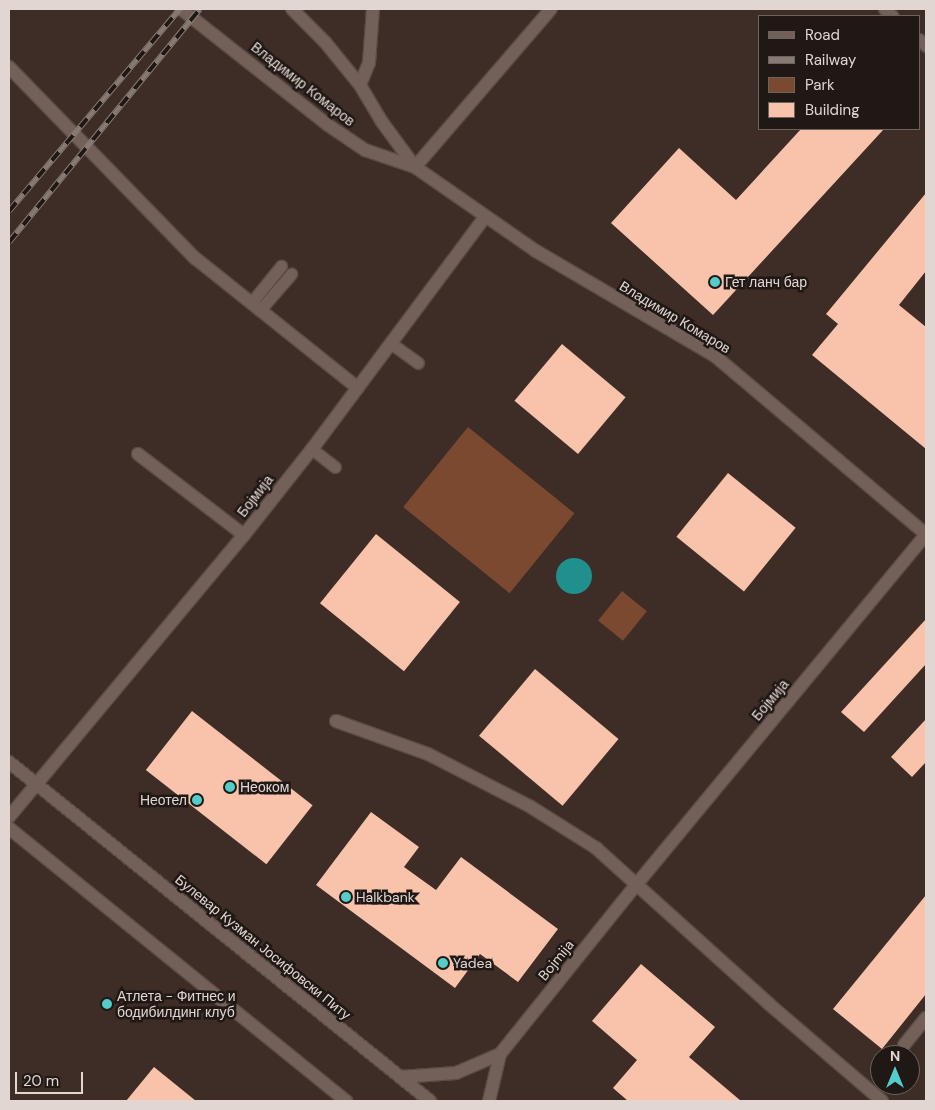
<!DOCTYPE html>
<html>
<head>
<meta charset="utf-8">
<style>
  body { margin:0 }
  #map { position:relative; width:935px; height:1110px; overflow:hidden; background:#3e2d26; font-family:"DM Sans",sans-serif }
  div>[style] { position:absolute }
  .green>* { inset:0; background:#7b4830; transform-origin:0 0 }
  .water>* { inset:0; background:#1f908d }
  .round { border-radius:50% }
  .building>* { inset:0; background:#f9c2aa; transform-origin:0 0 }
  .roads { filter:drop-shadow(1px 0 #594b45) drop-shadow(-1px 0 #594b45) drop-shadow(0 1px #594b45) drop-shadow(0 -1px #594b45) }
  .service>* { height:11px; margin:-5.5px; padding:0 5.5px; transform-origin:5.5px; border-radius:5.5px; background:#736058 }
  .minor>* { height:12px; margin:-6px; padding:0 6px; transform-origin:6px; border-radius:6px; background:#736058 }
  .tertiary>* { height:12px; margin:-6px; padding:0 6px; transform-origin:6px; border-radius:6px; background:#736058 }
  .rail>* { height:5.5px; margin-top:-2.75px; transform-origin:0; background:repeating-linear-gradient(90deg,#1f1814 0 11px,#877973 0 22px); box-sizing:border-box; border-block:1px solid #877973 }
  .dots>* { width:14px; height:14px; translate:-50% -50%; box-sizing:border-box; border:2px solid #1f1814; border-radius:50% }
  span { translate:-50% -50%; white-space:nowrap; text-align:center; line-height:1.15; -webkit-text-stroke:5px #1f1814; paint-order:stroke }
  .street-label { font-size:14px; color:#e1d6d1 }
  .poi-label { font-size:14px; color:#e1d6d1 }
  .left { translate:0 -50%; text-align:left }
  .right { translate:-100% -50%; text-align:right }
  .frame { position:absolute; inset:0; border:10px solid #e1d6d1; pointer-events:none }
  .legend { position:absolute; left:758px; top:15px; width:162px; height:115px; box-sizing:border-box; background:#1f1814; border:1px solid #6d6460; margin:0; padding:6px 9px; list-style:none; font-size:15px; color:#e1d6d1 }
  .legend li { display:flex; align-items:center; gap:10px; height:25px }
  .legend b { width:25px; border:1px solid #6d6460 }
  .north { position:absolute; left:870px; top:1045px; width:50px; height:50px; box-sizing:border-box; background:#1f1814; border:1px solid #6d6460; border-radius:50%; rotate:0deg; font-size:14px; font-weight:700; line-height:20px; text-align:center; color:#e1d6d1 }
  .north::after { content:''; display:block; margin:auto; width:18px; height:22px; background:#53cdc9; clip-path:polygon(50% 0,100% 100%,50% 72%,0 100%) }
  .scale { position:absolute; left:15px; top:1072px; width:68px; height:22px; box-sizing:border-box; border:2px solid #e1d6d1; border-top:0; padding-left:6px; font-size:15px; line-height:18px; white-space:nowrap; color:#e1d6d1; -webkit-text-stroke:4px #1f1814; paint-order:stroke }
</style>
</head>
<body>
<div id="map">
  <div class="green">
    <i style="left:468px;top:427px;width:137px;height:103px;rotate:39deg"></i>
    <i style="left:622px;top:591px;width:32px;height:38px;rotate:39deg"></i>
  </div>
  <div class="water">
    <i class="round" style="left:556px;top:558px;width:36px;height:36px"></i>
  </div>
  <div class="building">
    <i style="clip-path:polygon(801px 129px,884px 129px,713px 315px,611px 223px,679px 148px,736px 200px)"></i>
    <i style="clip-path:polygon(926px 193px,926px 271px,899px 305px,926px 327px,926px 449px,812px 355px,838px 324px,826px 314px)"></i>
    <i style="left:562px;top:344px;width:83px;height:74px;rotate:40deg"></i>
    <i style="left:728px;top:473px;width:87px;height:82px;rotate:39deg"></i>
    <i style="left:376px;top:534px;width:108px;height:89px;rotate:39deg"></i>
    <i style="clip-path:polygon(926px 619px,926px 664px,864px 732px,841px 712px)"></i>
    <i style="left:535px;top:669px;width:109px;height:87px;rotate:40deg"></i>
    <i style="left:192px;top:711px;width:153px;height:75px;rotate:38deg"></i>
    <i style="clip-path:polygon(926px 719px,926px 762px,912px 777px,891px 757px)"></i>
    <i style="clip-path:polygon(371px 812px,419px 847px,404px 867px,436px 890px,461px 857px,558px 929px,518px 982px,480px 954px,455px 988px,316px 885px)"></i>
    <i style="clip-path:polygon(926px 895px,926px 994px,882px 1049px,833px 1009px)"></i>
    <i style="clip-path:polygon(641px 964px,715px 1027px,689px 1057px,741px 1101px,628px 1101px,613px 1088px,637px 1060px,592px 1021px)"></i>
    <i style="clip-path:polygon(154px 1067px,196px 1101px,126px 1101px)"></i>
  </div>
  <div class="roads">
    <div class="service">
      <i style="left:884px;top:9px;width:11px;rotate:38deg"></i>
      <i style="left:919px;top:39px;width:10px;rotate:45deg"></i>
      <i style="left:251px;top:303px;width:48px;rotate:-51deg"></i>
      <i style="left:260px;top:310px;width:48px;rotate:-49.3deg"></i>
      <i style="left:392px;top:344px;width:32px;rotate:36deg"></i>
      <i style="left:312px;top:449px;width:29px;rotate:38deg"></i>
    </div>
    <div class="minor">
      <i style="left:9px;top:67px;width:267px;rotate:45.8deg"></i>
      <i style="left:195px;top:258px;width:208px;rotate:38.6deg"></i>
      <i style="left:360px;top:85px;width:24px;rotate:-68deg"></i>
      <i style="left:369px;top:63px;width:54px;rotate:-85.8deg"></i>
      <i style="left:415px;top:167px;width:208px;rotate:-49.3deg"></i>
      <i style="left:138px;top:454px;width:133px;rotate:37.4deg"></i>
      <i style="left:336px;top:721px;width:98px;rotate:19.7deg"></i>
      <i style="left:428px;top:754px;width:116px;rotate:27.2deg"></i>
      <i style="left:531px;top:807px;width:77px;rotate:32.2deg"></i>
      <i style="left:596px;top:848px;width:233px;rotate:42deg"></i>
      <i style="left:769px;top:1004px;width:149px;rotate:40.6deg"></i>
      <i style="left:904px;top:1045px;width:35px;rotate:-51deg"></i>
      <i style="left:400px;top:1077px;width:56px;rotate:-4.1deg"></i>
      <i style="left:456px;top:1073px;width:48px;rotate:-23.4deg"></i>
      <i style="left:489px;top:1101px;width:48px;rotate:-76.8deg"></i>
      <i style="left:500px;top:1054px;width:217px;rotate:-51.2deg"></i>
      <i style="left:636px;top:885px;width:455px;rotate:-50.4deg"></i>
    </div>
    <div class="tertiary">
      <i style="left:181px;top:9px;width:187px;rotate:38.3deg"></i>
      <i style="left:328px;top:125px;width:45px;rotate:34deg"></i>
      <i style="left:365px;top:150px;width:53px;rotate:18.8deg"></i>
      <i style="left:415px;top:167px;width:147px;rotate:34.8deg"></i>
      <i style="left:536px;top:251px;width:208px;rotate:30.4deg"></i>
      <i style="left:715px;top:356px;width:276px;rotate:40.2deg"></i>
      <i style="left:292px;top:9px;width:47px;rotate:45deg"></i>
      <i style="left:325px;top:42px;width:55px;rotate:50.9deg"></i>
      <i style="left:360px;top:85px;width:43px;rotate:59.3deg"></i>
      <i style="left:382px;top:122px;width:56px;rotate:53.7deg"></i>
      <i style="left:9px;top:762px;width:541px;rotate:38.84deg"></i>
      <i style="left:9px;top:817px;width:367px;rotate:-50.2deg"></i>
      <i style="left:244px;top:535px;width:110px;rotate:-51.7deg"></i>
      <i style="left:312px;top:449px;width:289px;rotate:-53.3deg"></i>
      <i style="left:9px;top:828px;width:434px;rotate:39deg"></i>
    </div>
  </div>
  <div class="rail">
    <i style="left:9px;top:211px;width:265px;rotate:-49.8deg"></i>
    <i style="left:9px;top:242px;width:301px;rotate:-50.7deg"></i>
  </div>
  <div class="dots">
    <i style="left:715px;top:282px;background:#53cdc9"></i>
    <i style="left:230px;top:787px;background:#53cdc9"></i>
    <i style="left:197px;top:800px;background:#53cdc9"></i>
    <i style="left:346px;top:897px;background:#53cdc9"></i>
    <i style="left:443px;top:963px;background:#53cdc9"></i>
    <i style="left:107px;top:1004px;background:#53cdc9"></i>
  </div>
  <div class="street-label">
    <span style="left:303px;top:84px;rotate:38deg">Владимир Комаров</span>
    <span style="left:675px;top:317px;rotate:31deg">Владимир Комаров</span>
    <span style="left:255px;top:496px;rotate:-52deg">Бојмија</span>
    <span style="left:770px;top:700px;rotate:-50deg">Бојмија</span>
    <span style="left:263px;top:947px;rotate:39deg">Булевар Кузман Јосифовски Питу</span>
    <span style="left:556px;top:960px;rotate:-51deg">Bojmija</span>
  </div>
  <div class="poi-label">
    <span class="left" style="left:725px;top:282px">Гет ланч бар</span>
    <span class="left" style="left:240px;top:787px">Неоком</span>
    <span class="right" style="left:187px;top:800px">Неотел</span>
    <span class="left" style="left:356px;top:897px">Halkbank</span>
    <span class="left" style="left:453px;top:963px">Yadea</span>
    <span class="left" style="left:117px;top:1004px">Атлета - Фитнес и<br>бодибилдинг клуб</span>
  </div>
  <div class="frame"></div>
  <ul class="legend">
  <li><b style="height:6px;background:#736058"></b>Road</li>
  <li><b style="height:6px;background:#877973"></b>Railway</li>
  <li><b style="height:14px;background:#7b4830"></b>Park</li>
  <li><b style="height:14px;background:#f9c2aa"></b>Building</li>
  </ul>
  <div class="north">N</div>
  <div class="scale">20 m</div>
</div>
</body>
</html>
